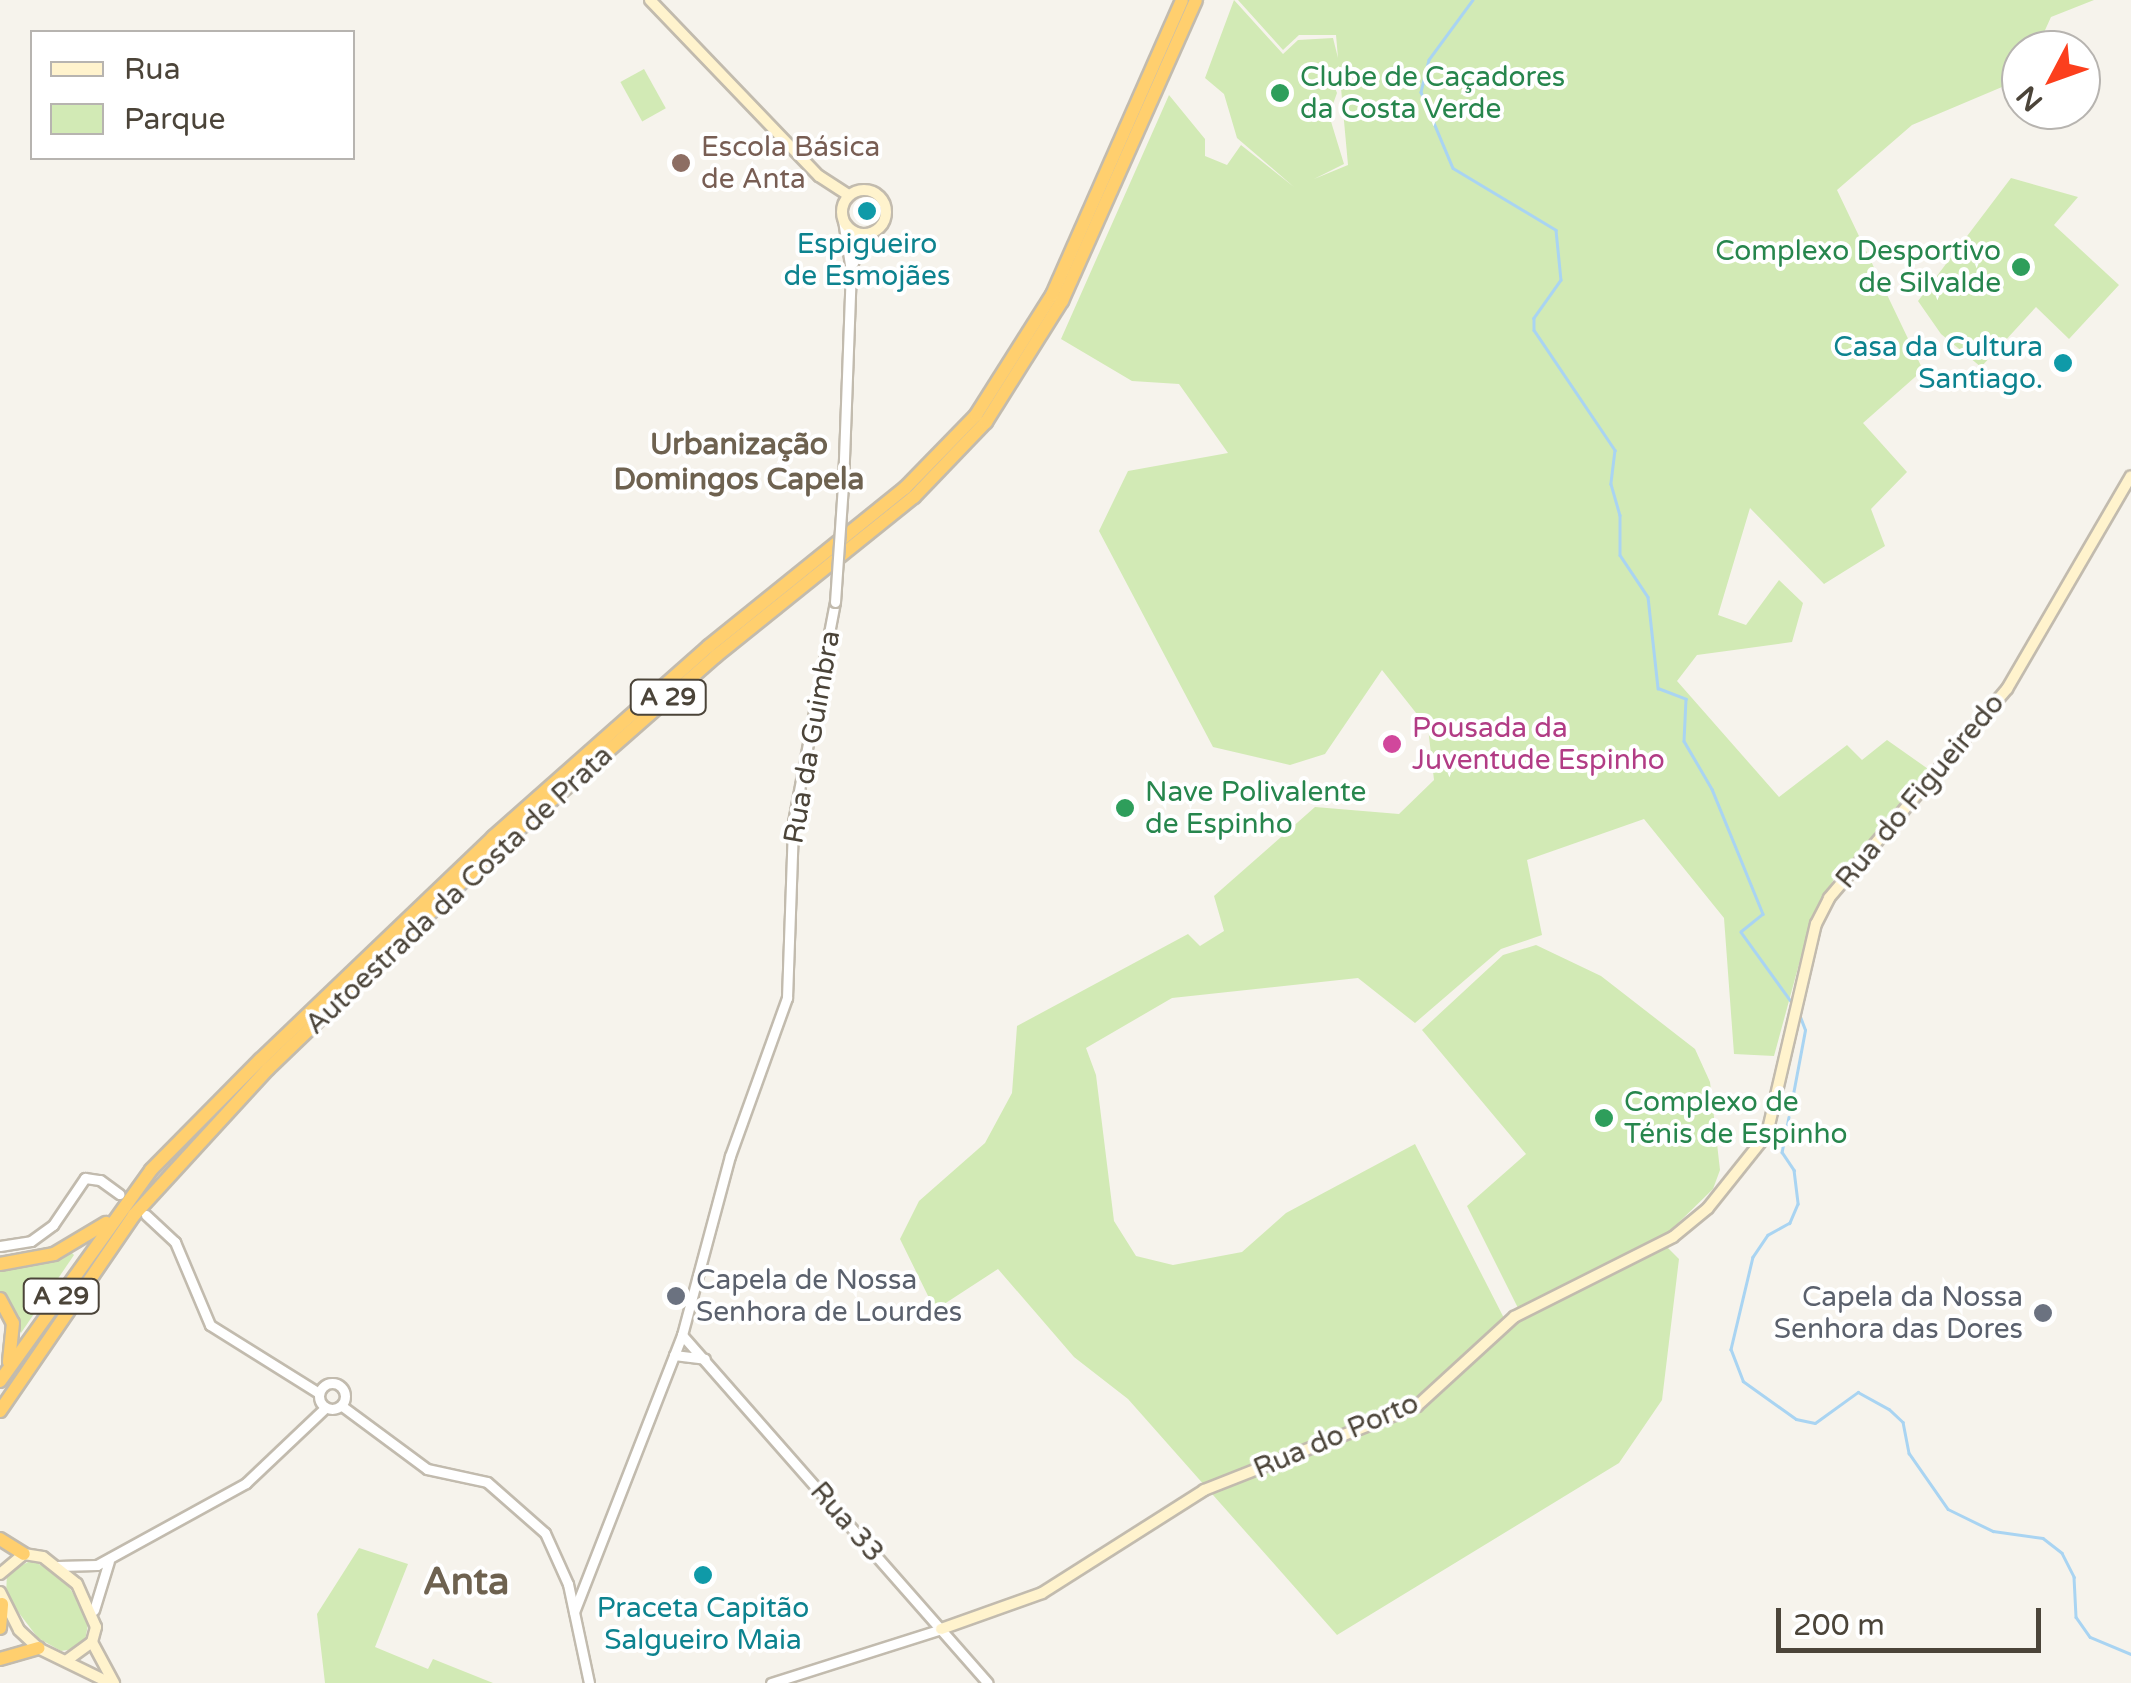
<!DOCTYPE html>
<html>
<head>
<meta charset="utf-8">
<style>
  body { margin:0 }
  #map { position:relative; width:2131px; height:1683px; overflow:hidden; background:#f6f3ec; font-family:"Varela Round",sans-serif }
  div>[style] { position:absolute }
  .green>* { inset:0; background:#d2eab5; transform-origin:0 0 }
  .stream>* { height:2.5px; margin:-1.25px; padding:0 1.25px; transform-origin:1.25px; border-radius:1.25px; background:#a9d4f2 }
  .roads { filter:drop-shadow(2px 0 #c2bbae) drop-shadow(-2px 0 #c2bbae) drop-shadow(0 2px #c2bbae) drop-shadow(0 -2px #c2bbae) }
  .tertiary>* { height:9px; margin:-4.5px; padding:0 4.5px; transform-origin:4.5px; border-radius:4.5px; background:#fff }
  .tertiary>.ring { margin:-4.5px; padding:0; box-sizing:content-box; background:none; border:9px solid #fff; border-radius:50% }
  .secondary>* { height:10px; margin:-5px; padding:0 5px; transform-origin:5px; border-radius:5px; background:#fff3cd }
  .secondary>.ring { margin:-5px; padding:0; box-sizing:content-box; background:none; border:10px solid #fff3cd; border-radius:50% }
  .motorway>* { height:12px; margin:-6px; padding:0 6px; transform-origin:6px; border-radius:6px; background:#ffcf6e }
  .bridges { filter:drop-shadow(2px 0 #c2bbae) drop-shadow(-2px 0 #c2bbae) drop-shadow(0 2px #c2bbae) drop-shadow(0 -2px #c2bbae) }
  .tertiary-bridge>* { height:9px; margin:-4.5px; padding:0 4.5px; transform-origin:4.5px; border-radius:4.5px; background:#fff }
  .dots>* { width:28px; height:28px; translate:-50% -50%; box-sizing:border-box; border:5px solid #fff; border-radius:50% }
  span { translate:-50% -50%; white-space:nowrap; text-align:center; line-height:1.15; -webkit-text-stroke:8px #fff; paint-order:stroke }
  .shield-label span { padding:2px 8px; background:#fff; border:2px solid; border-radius:8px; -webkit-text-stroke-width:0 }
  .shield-label { font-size:25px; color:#4b4439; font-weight:700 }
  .leisure-label { font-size:28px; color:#27864d }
  .left { translate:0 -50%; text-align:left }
  .right { translate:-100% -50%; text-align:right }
  .education-label { font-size:28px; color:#785e54 }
  .culture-label { font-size:28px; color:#0d838f }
  .hotel-label { font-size:28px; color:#b23c85 }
  .street-label { font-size:28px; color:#4b4439 }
  .worship-label { font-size:28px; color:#5b616d }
  .neighbourhood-label { font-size:30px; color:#6e6250; font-weight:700 }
  .district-label { font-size:38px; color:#6e6250; font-weight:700 }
  .legend { position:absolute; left:30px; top:30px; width:325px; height:130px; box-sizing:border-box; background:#fff; border:2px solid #b7b4b0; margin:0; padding:12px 18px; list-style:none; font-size:30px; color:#4b4439 }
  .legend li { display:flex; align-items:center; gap:20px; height:50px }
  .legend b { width:50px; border:2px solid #b7b4b0 }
  .north { position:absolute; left:2001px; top:30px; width:100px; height:100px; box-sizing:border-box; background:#fff; border:2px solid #b7b4b0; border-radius:50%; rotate:229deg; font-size:28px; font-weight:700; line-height:40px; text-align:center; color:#4b4439 }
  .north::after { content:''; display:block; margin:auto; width:35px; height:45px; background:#fc3f1d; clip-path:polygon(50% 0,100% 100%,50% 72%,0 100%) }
  .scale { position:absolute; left:1776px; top:1608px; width:265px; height:45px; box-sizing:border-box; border:5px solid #4b4439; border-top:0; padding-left:12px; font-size:30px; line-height:35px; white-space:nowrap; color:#4b4439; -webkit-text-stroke:8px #fff; paint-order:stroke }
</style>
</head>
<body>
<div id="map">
  <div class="green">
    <i style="clip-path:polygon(evenodd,1234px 0,1283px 54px,1298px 40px,1333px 38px,1338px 58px,1336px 35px,1299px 35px,1283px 50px,1238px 0,2094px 0,2051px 17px,2036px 50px,2021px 50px,2021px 79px,1912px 125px,1837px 190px,1923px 370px,1863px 423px,1907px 472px,1871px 509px,1885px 546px,1824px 584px,1750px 508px,1718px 615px,1746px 625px,1779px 580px,1803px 603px,1792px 642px,1697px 655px,1677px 681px,1779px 797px,1847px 745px,1862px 760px,1887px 740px,1931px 771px,1834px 879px,1811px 920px,1774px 1056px,1734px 1054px,1724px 918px,1644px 819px,1527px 860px,1542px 935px,1501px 949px,1415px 1023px,1358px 978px,1172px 998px,1086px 1048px,1096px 1075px,1114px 1221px,1136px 1256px,1173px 1265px,1242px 1252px,1286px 1213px,1415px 1144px,1507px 1324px,1666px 1246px,1679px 1259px,1662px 1400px,1619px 1463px,1337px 1635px,1128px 1399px,1074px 1357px,998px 1269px,935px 1310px,900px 1239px,919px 1201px,985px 1143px,1012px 1093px,1017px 1026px,1188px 934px,1200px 946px,1224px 931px,1214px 896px,1315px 807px,1399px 814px,1434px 780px,1428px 728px,1382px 670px,1325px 754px,1290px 765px,1213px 747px,1099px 531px,1128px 471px,1228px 453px,1179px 384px,1132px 381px,1061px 339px,1169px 95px,1205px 139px,1205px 156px,1227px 165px,1241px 145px,1294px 187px,1237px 138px,1224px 94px,1205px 78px,1234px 0,1339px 66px,1348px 165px,1314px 179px,1344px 164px,1329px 115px,1337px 93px,1329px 73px,1339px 66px)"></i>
    <i style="left:644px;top:69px;width:45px;height:27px;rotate:61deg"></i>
    <i style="clip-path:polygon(2011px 178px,2078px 197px,2054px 225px,2119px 285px,2069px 339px,2036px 307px,1981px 367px,1941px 334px,1918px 301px)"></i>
    <i style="clip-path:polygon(1536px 945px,1601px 976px,1695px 1049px,1710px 1082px,1720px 1170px,1713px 1189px,1670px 1231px,1518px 1308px,1467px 1206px,1526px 1154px,1422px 1030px,1503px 955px)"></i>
    <i style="clip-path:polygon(71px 1252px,74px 1255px,21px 1333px,0 1292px,0 1268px)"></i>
    <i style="clip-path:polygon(359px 1548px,408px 1564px,375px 1647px,428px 1669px,433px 1659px,493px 1683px,325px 1683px,317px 1614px)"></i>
    <i style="clip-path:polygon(32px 1560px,64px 1579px,89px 1619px,85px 1641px,74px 1649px,61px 1651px,38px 1638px,6px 1596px,7px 1573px)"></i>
  </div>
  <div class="stream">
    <i style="left:1473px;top:0;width:74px;rotate:126.3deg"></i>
    <i style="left:1429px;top:60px;width:33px;rotate:104deg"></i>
    <i style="left:1421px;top:92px;width:82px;rotate:67.2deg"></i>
    <i style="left:1453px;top:168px;width:120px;rotate:31deg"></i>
    <i style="left:1556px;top:230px;width:50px;rotate:84.3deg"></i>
    <i style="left:1561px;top:280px;width:47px;rotate:125.4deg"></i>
    <i style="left:1534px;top:318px;width:12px;rotate:90deg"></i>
    <i style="left:1534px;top:330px;width:145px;rotate:56deg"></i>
    <i style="left:1615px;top:450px;width:34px;rotate:97deg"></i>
    <i style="left:1611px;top:484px;width:32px;rotate:74deg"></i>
    <i style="left:1620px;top:515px;width:40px;rotate:90deg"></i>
    <i style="left:1620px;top:555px;width:50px;rotate:56.3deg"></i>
    <i style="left:1648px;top:597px;width:92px;rotate:83.7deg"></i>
    <i style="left:1658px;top:688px;width:30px;rotate:21deg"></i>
    <i style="left:1686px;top:699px;width:42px;rotate:92.7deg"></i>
    <i style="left:1684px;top:741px;width:56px;rotate:59.7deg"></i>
    <i style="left:1712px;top:789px;width:135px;rotate:67.8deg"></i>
    <i style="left:1763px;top:914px;width:28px;rotate:141deg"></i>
    <i style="left:1741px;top:932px;width:89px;rotate:54.2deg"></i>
    <i style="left:1791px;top:1105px;width:76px;rotate:-79.4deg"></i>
    <i style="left:1805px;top:1030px;width:14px;rotate:-111deg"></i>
    <i style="left:1789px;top:1117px;width:36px;rotate:101deg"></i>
    <i style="left:1782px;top:1152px;width:22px;rotate:56deg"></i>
    <i style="left:1794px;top:1170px;width:34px;rotate:83deg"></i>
    <i style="left:1798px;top:1204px;width:21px;rotate:113deg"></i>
    <i style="left:1790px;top:1223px;width:25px;rotate:151deg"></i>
    <i style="left:1768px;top:1235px;width:27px;rotate:124deg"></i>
    <i style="left:1753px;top:1257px;width:95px;rotate:103.4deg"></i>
    <i style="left:1731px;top:1349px;width:34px;rotate:69deg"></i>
    <i style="left:1743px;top:1381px;width:65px;rotate:35.6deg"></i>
    <i style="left:1796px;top:1419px;width:19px;rotate:12deg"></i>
    <i style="left:1815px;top:1423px;width:53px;rotate:-35.8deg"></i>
    <i style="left:1858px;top:1392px;width:35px;rotate:29deg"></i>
    <i style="left:1889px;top:1409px;width:19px;rotate:43deg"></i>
    <i style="left:1903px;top:1422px;width:32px;rotate:79deg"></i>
    <i style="left:1909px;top:1453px;width:68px;rotate:55.1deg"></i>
    <i style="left:1948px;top:1509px;width:50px;rotate:26.1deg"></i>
    <i style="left:1993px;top:1531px;width:50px;rotate:8deg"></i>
    <i style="left:2043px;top:1538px;width:24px;rotate:38deg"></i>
    <i style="left:2062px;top:1553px;width:27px;rotate:63deg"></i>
    <i style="left:2074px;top:1577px;width:40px;rotate:87.1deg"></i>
    <i style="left:2076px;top:1617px;width:24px;rotate:55deg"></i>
    <i style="left:2090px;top:1637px;width:44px;rotate:22.5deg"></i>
  </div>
  <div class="roads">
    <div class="tertiary">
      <i style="left:853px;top:263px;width:20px;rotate:-75deg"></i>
      <i style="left:858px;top:244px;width:18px;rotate:-38deg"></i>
      <i style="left:843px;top:486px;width:215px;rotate:-87.9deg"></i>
      <i style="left:851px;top:271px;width:52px;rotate:-98.9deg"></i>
      <i style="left:146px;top:1215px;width:40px;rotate:43deg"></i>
      <i style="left:175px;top:1242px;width:90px;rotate:67.1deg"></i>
      <i style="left:210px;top:1325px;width:128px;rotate:32deg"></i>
      <i style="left:0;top:1246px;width:31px;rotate:-9deg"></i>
      <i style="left:31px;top:1241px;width:27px;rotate:-36deg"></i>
      <i style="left:53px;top:1225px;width:57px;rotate:-55.8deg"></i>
      <i style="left:85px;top:1178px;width:15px;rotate:8deg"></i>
      <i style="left:100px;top:1180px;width:24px;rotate:36deg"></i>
      <i style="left:682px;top:1335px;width:463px;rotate:48.7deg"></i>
      <i style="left:674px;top:1355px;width:31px;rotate:7deg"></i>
      <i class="ring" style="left:319px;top:1383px;width:17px;height:17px"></i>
      <i style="left:342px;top:1406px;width:106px;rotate:36.5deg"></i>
      <i style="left:427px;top:1469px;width:61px;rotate:12.2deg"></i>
      <i style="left:487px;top:1482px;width:77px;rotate:41.3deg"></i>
      <i style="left:545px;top:1533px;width:56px;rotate:65.7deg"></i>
      <i style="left:568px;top:1584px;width:101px;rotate:78deg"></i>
      <i style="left:57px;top:1566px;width:40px;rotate:-1.4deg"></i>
      <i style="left:97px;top:1565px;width:170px;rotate:-28.8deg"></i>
      <i style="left:246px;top:1483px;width:109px;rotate:-43.5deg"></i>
      <i style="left:94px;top:1610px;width:51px;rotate:-73deg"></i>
      <i style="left:574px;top:1612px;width:297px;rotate:-68.7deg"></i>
      <i style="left:682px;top:1335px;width:185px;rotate:-75deg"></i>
      <i style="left:730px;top:1156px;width:168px;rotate:-70.2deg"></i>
      <i style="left:787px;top:998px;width:176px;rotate:-88deg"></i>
      <i style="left:793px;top:822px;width:224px;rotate:-79.2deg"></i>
      <i style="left:771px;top:1683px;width:178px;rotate:-17.6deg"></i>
    </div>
    <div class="secondary">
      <i style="left:650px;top:0;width:244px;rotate:46.2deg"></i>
      <i style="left:819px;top:176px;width:35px;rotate:33deg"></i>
      <i class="ring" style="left:842px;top:190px;width:34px;height:34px"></i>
      <i style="left:0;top:1574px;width:31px;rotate:-40deg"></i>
      <i style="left:24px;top:1554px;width:19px;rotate:9deg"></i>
      <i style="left:43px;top:1557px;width:43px;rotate:38.5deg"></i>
      <i style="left:77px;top:1584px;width:47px;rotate:66.2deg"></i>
      <i style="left:96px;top:1627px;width:16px;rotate:105deg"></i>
      <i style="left:92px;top:1642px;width:31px;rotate:144deg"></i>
      <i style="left:0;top:1592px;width:42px;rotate:63.4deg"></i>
      <i style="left:19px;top:1630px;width:26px;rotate:43deg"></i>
      <i style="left:38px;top:1648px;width:80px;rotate:25.9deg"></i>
      <i style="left:941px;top:1629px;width:107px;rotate:-19.6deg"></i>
      <i style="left:1042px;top:1593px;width:192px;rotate:-32.4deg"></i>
      <i style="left:1204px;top:1490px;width:229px;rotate:-21.5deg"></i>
      <i style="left:1417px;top:1406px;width:132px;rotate:-42.5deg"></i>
      <i style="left:1514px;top:1317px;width:178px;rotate:-26.7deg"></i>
      <i style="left:1673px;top:1237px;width:45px;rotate:-39.6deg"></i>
      <i style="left:1708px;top:1208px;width:95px;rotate:-51.4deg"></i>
      <i style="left:1767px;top:1134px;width:216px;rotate:-76.9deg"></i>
      <i style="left:1816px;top:924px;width:29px;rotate:-63deg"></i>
      <i style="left:1829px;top:898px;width:275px;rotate:-49.6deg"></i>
      <i style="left:2007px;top:689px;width:246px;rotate:-59.8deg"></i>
      <i style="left:92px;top:1642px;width:47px;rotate:61.8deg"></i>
    </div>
    <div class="motorway">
      <i style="left:0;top:1264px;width:55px;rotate:-10.5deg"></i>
      <i style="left:54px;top:1254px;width:61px;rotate:-30.8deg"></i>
      <i style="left:0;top:1299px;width:27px;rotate:62deg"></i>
      <i style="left:13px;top:1323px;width:39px;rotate:96deg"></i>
      <i style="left:0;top:1381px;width:259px;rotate:-54.4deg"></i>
      <i style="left:151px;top:1170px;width:155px;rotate:-45.3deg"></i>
      <i style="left:260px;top:1060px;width:323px;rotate:-43.7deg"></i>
      <i style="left:493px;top:837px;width:288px;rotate:-41.5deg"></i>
      <i style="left:709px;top:646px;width:252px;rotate:-38.9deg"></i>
      <i style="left:905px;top:488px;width:102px;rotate:-45.8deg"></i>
      <i style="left:976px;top:415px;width:142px;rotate:-57.7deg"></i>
      <i style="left:1052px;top:295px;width:322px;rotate:-66.2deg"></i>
      <i style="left:0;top:1411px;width:237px;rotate:-55.6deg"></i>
      <i style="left:134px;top:1215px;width:198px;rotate:-47.5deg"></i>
      <i style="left:268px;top:1069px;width:323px;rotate:-43.9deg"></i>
      <i style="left:501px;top:845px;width:286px;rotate:-41.3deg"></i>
      <i style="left:716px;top:656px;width:254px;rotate:-38.8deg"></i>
      <i style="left:914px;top:497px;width:104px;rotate:-46.2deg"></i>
      <i style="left:986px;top:422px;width:143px;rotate:-57.9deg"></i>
      <i style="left:1062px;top:301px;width:329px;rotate:-66deg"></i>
      <i style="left:0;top:1539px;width:28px;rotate:32deg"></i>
      <i style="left:0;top:1628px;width:24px;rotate:-85deg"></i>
      <i style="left:0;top:1659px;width:40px;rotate:-16deg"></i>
    </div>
  </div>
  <div class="bridges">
    <div class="tertiary-bridge">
      <i style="left:835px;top:602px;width:116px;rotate:-86.1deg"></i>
    </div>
  </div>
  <div class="dots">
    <i style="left:1280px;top:93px;background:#2e9e5b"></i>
    <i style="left:681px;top:163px;background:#8d6e63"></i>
    <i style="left:867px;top:211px;background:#0f9aa8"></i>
    <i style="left:2021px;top:267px;background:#2e9e5b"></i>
    <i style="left:2063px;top:363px;background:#0f9aa8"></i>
    <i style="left:1392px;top:744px;background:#d1479c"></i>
    <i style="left:1125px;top:808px;background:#2e9e5b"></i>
    <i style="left:1604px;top:1118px;background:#2e9e5b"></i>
    <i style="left:676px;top:1296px;background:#6b7280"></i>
    <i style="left:2043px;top:1313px;background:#6b7280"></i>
    <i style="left:703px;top:1575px;background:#0f9aa8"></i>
  </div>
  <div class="shield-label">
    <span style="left:668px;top:697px">A 29</span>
    <span style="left:61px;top:1296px">A 29</span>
  </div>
  <div class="leisure-label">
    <span class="left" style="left:1300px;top:93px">Clube de Caçadores<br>da Costa Verde</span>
    <span class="right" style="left:2001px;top:267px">Complexo Desportivo<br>de Silvalde</span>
    <span class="left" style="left:1145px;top:808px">Nave Polivalente<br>de Espinho</span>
    <span class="left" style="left:1624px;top:1118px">Complexo de<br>Ténis de Espinho</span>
  </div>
  <div class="education-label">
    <span class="left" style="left:701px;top:163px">Escola Básica<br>de Anta</span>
  </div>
  <div class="culture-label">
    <span style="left:867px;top:260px">Espigueiro<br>de Esmojães</span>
    <span class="right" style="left:2043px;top:363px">Casa da Cultura<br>Santiago.</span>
    <span style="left:703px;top:1624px">Praceta Capitão<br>Salgueiro Maia</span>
  </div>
  <div class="hotel-label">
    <span class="left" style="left:1412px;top:744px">Pousada da<br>Juventude Espinho</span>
  </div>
  <div class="street-label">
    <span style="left:812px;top:737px;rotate:-80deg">Rua da Guimbra</span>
    <span style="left:1920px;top:791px;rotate:-50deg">Rua do Figueiredo</span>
    <span style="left:459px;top:890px;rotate:-43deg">Autoestrada da Costa de Prata</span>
    <span style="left:1336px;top:1436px;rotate:-23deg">Rua do Porto</span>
    <span style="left:847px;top:1522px;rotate:49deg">Rua 33</span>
  </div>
  <div class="worship-label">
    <span class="left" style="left:696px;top:1296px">Capela de Nossa<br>Senhora de Lourdes</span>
    <span class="right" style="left:2023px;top:1313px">Capela da Nossa<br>Senhora das Dores</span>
  </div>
  <div class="neighbourhood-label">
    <span style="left:739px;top:462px">Urbanização<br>Domingos Capela</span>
  </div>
  <div class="district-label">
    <span style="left:466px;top:1583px">Anta</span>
  </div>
  <ul class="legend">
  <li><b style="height:12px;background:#fff3cd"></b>Rua</li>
  <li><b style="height:28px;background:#d2eab5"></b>Parque</li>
  </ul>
  <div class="north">N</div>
  <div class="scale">200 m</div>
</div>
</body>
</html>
